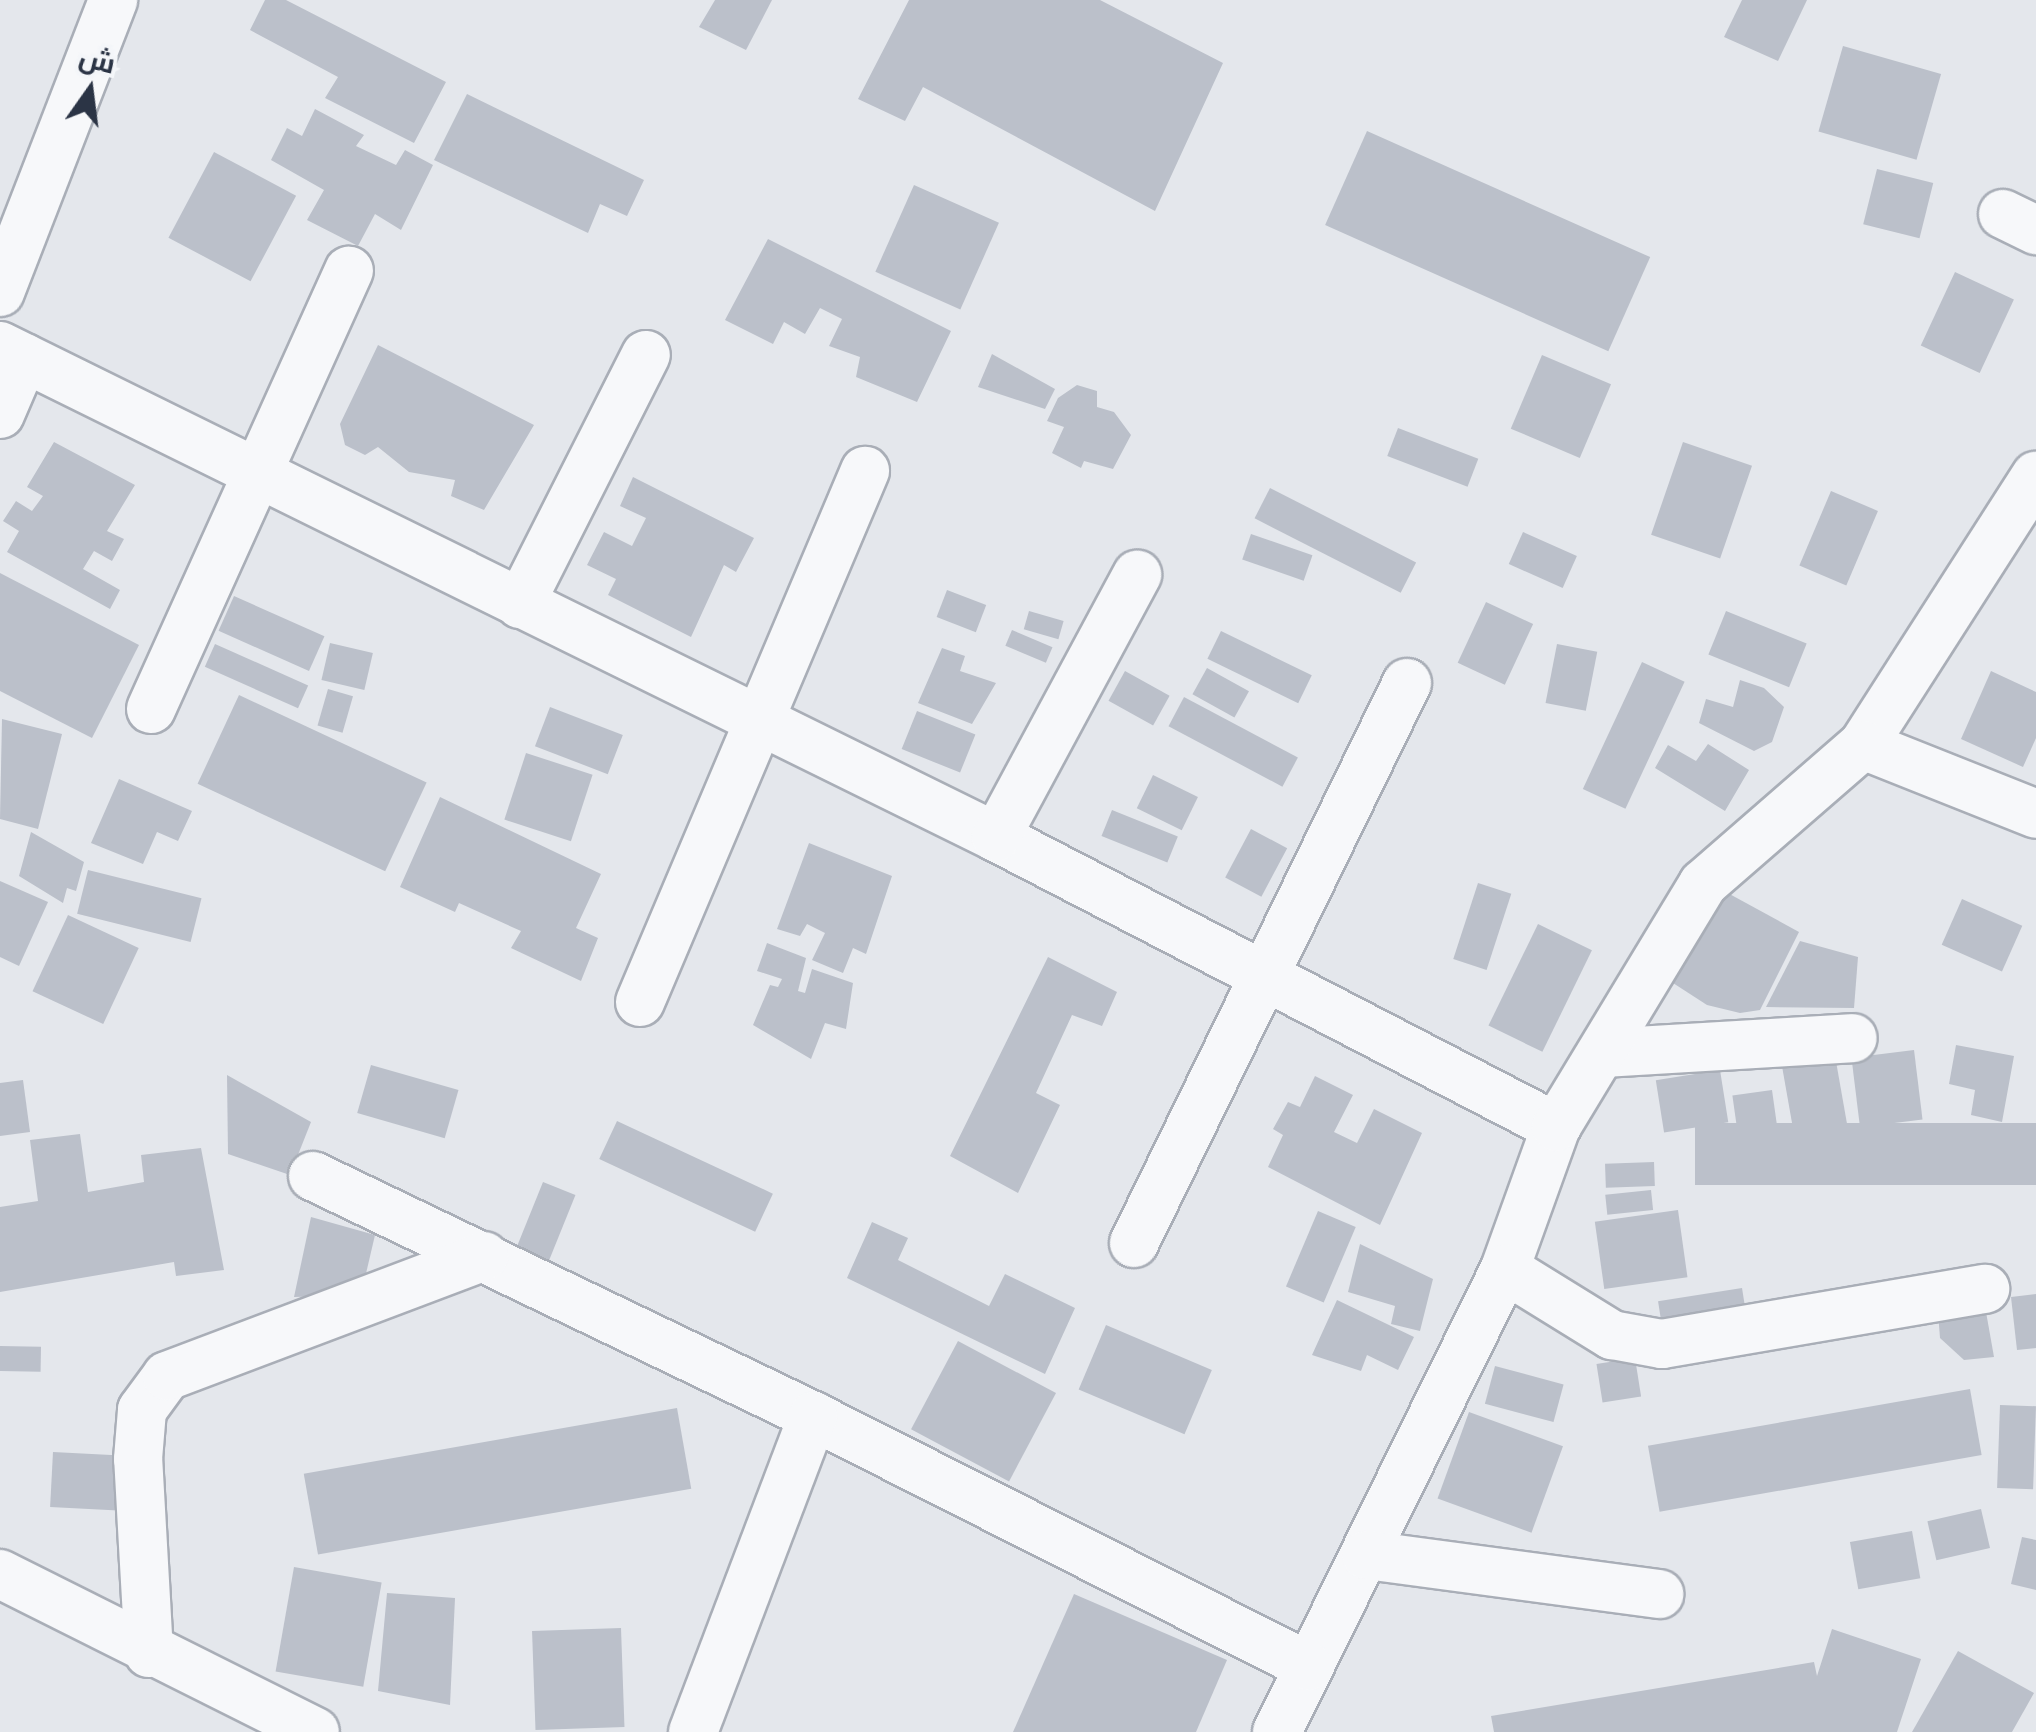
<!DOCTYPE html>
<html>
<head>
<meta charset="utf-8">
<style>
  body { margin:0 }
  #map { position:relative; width:2036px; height:1732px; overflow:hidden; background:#e4e7ec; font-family:"Source Sans 3",Cairo,sans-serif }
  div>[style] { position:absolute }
  .building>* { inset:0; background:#bbc0ca; transform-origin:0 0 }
  .roads { filter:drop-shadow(2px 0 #a9aeb7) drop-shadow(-2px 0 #a9aeb7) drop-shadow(0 2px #a9aeb7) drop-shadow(0 -2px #a9aeb7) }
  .minor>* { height:48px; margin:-24px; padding:0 24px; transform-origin:24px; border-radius:24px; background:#f7f8fa }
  span { translate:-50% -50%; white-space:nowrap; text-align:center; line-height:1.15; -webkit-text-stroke:10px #f4f6f9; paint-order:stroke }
  .north { position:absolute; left:40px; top:40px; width:100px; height:100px; -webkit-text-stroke:8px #f4f6f9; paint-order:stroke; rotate:14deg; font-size:28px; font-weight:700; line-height:40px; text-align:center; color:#2b3445 }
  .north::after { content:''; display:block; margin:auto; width:35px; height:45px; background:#2b3445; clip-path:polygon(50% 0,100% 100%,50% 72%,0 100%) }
</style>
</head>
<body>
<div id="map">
  <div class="building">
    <i style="clip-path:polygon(265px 0,286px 0,446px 82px,414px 143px,325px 98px,338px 77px,250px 30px)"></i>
    <i style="clip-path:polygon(715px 0,772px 0,746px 50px,699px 27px)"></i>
    <i style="clip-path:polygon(909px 0,1100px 0,1223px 63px,1155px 211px,923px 87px,905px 121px,858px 99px)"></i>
    <i style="clip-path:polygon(1742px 0,1807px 0,1778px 61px,1724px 37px)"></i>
    <i style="left:1843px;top:46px;width:102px;height:89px;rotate:16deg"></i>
    <i style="clip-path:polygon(467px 94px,644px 180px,627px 216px,600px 204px,588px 233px,434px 160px)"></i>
    <i style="clip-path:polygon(315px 109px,364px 135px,356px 146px,396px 165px,405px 150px,433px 165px,401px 230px,375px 214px,358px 246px,307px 220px,324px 190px,271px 160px,287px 128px,302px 136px)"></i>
    <i style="left:1367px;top:131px;width:310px;height:103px;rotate:24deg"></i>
    <i style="left:214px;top:152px;width:93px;height:97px;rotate:28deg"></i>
    <i style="left:1877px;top:169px;width:58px;height:57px;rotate:14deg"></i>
    <i style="left:914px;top:185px;width:93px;height:95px;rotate:24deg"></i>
    <i style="clip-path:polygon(768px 239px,951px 331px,917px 402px,856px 377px,860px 357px,829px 346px,842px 319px,820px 308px,805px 334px,784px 322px,773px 344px,725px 320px)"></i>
    <i style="left:1955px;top:272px;width:65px;height:81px;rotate:25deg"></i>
    <i style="clip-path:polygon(378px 345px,534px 425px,484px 510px,451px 496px,455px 480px,409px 472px,378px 447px,365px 455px,345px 445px,340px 424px)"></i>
    <i style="clip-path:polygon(992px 354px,1055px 389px,1045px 409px,978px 387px)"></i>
    <i style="left:1542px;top:355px;width:75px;height:80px;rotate:23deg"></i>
    <i style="clip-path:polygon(1077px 385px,1097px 391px,1097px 407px,1114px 412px,1131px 435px,1113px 469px,1084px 461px,1081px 468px,1052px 453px,1064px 427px,1047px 421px,1058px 398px)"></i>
    <i style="left:1398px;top:428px;width:86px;height:30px;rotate:21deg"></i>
    <i style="clip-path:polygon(54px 442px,135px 485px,107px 531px,124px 539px,112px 561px,94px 551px,83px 569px,120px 590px,110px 609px,7px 552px,19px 531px,3px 521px,16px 501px,32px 511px,43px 496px,27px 487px)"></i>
    <i style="left:1683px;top:442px;width:73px;height:98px;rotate:19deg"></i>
    <i style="clip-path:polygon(633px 477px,754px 538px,736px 572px,724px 565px,691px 637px,608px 595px,616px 579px,587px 565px,604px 532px,632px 546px,646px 518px,620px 506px)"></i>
    <i style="left:1270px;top:488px;width:164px;height:34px;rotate:27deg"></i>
    <i style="left:1831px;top:491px;width:51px;height:81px;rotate:23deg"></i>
    <i style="left:1523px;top:532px;width:59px;height:35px;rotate:24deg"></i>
    <i style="left:1251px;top:534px;width:65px;height:27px;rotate:19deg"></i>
    <i style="clip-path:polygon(0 573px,139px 645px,92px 738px,0 691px)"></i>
    <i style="left:947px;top:590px;width:42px;height:29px;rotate:21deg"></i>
    <i style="left:234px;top:596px;width:99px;height:38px;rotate:24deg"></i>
    <i style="left:1486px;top:602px;width:52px;height:67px;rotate:25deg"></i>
    <i style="left:1029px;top:611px;width:36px;height:19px;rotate:16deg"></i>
    <i style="left:1726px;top:611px;width:87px;height:47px;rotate:22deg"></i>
    <i style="left:1012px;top:630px;width:44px;height:17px;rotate:23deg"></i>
    <i style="left:1221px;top:631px;width:101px;height:31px;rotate:26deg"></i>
    <i style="left:330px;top:643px;width:44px;height:38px;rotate:13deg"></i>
    <i style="left:215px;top:644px;width:102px;height:25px;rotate:24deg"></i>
    <i style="left:1557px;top:644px;width:41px;height:60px;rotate:11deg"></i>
    <i style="clip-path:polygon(942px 648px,965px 656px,960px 671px,996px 683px,972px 724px,918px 703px)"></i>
    <i style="left:1642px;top:662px;width:47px;height:140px;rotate:25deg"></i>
    <i style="left:1207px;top:668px;width:48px;height:30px;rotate:29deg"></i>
    <i style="left:1125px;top:671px;width:51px;height:34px;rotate:29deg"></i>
    <i style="clip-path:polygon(1991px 671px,2036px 692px,2036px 738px,2023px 767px,1961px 739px)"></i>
    <i style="clip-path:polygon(1740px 680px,1764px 688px,1784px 707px,1772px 742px,1754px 751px,1699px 723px,1706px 699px,1733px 707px)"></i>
    <i style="left:328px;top:689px;width:26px;height:38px;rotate:16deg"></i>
    <i style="left:239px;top:695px;width:207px;height:98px;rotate:25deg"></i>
    <i style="left:1184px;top:697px;width:129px;height:33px;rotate:28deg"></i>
    <i style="left:550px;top:707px;width:78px;height:42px;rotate:21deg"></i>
    <i style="left:917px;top:711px;width:63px;height:41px;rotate:22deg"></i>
    <i style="clip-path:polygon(2px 719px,62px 734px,38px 829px,0 819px)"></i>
    <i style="clip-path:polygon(1708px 744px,1749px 770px,1725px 811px,1655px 768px,1668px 745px,1696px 761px)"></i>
    <i style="left:526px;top:753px;width:70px;height:70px;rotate:18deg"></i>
    <i style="left:1153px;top:775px;width:50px;height:37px;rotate:26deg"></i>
    <i style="clip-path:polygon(119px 779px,192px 811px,178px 841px,157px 832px,143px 864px,91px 843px)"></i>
    <i style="clip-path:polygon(440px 797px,601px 874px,576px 928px,598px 938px,581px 981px,511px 948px,521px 931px,459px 903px,455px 912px,400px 887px)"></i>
    <i style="left:1112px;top:810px;width:71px;height:28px;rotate:22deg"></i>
    <i style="left:1251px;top:829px;width:41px;height:55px;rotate:28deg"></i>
    <i style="clip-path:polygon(31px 832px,84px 862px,76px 891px,67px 888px,63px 903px,19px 876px)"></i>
    <i style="clip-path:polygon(809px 843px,892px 876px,866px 954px,853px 948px,843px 973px,812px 960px,825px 933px,807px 924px,800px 936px,777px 929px)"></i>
    <i style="left:88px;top:870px;width:117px;height:45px;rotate:14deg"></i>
    <i style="clip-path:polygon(0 881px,48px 902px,19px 966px,0 957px)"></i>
    <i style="left:1478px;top:883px;width:35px;height:80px;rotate:18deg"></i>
    <i style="clip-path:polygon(1724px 891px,1799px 932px,1760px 1010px,1740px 1013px,1707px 1005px,1673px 983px)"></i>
    <i style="left:1962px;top:899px;width:66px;height:50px;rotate:24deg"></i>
    <i style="left:68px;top:915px;width:78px;height:84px;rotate:25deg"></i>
    <i style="left:1538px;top:924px;width:60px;height:113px;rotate:26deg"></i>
    <i style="clip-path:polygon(1800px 941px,1858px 957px,1854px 1008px,1766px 1007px)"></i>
    <i style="clip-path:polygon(767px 943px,806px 958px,798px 991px,805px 993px,812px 969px,853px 983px,846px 1029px,825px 1023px,811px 1059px,753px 1025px,770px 985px,778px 987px,782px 979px,757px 971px)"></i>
    <i style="clip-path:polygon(1048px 957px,1117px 992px,1102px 1026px,1072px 1015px,1036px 1093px,1060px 1105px,1018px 1193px,950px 1156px)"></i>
    <i style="clip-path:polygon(1956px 1045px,2014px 1056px,2002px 1122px,1971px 1115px,1975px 1090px,1949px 1084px)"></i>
    <i style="left:1834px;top:1050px;width:101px;height:54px;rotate:80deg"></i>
    <i style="left:1914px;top:1050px;width:70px;height:63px;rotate:83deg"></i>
    <i style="left:371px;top:1065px;width:91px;height:50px;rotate:16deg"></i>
    <i style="left:1720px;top:1070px;width:53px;height:65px;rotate:81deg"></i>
    <i style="clip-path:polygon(227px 1075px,311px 1122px,290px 1175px,228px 1154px)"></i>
    <i style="clip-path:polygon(1315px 1076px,1353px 1095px,1334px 1132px,1357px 1143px,1374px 1109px,1422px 1133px,1380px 1225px,1268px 1167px,1283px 1135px,1273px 1129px,1288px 1102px,1300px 1107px)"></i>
    <i style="clip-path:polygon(23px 1080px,30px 1132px,0 1136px,0 1083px)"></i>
    <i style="left:1772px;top:1090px;width:74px;height:40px;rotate:82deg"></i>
    <i style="left:617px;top:1121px;width:172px;height:42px;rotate:25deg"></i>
    <i style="left:2036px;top:1123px;width:62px;height:341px;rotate:90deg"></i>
    <i style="clip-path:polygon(80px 1134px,88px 1192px,144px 1182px,141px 1155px,201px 1148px,224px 1270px,176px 1276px,174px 1262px,0 1292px,0 1207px,38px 1201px,30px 1140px)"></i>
    <i style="left:1654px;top:1162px;width:24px;height:49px;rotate:88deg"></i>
    <i style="left:543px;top:1182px;width:35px;height:83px;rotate:22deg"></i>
    <i style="left:1651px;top:1190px;width:20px;height:46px;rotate:84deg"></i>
    <i style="left:1678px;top:1210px;width:68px;height:84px;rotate:82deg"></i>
    <i style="left:1318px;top:1211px;width:41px;height:82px;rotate:23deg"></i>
    <i style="clip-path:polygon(311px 1217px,375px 1235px,361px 1295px,294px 1297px)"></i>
    <i style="clip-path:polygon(872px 1222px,908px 1238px,898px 1260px,989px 1306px,1005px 1274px,1075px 1308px,1045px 1374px,847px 1278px)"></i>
    <i style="clip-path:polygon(1360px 1244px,1433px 1279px,1420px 1331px,1391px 1324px,1395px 1306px,1348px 1292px)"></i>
    <i style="left:1742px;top:1288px;width:31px;height:85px;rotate:81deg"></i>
    <i style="clip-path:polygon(2036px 1294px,2036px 1348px,2017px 1350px,2011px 1297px)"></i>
    <i style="clip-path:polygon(1983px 1295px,1994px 1357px,1964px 1360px,1940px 1338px,1937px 1299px)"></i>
    <i style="clip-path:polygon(1337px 1300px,1414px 1337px,1398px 1370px,1367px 1355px,1361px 1371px,1312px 1355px)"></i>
    <i style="left:1106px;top:1325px;width:115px;height:70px;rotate:23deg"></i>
    <i style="left:958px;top:1341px;width:111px;height:100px;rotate:28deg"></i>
    <i style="left:0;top:1346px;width:41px;height:25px;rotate:1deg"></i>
    <i style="left:1635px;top:1358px;width:39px;height:39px;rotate:81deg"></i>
    <i style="left:1495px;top:1366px;width:71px;height:39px;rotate:15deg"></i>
    <i style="left:1970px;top:1389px;width:67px;height:327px;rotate:80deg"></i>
    <i style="left:2000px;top:1405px;width:36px;height:83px;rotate:2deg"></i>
    <i style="left:677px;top:1408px;width:82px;height:379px;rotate:80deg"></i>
    <i style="left:1469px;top:1412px;width:100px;height:92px;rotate:20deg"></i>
    <i style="left:53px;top:1452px;width:68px;height:55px;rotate:3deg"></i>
    <i style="left:1981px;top:1509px;width:40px;height:55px;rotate:77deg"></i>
    <i style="left:1912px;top:1531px;width:48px;height:63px;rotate:80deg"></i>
    <i style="clip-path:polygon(2022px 1537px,2036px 1540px,2036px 1590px,2011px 1584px)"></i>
    <i style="left:294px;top:1567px;width:89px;height:106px;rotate:10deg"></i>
    <i style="clip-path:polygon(387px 1593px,455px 1598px,450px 1705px,378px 1691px)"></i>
    <i style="clip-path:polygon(1074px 1594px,1227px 1660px,1196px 1732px,1013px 1732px)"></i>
    <i style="left:621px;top:1628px;width:99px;height:89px;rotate:88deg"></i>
    <i style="clip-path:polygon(1832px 1629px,1921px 1659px,1897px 1732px,1494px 1732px,1491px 1716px,1814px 1662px,1817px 1676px)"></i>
    <i style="clip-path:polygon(1958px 1651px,2034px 1693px,2012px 1732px,1912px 1732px)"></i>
  </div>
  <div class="roads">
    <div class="minor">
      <i style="left:2003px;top:214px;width:37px;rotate:26deg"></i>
      <i style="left:0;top:292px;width:313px;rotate:-68.8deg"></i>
      <i style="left:0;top:346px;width:1110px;rotate:26.24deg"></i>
      <i style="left:996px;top:837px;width:631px;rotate:27.38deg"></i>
      <i style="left:1556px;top:1127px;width:151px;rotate:109.8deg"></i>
      <i style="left:1505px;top:1269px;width:516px;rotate:116.22deg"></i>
      <i style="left:0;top:414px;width:61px;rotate:-66.8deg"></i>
      <i style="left:520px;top:604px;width:279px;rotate:-63.2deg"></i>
      <i style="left:151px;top:709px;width:481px;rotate:-65.7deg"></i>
      <i style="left:1863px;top:745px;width:320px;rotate:-57.3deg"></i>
      <i style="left:996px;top:837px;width:298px;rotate:-61.7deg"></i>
      <i style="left:640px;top:1002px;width:577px;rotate:-67.04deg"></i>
      <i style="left:1602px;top:1053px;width:251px;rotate:-3.4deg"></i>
      <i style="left:1556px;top:1127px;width:284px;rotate:-58.8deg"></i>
      <i style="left:1703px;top:884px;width:212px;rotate:-41deg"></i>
      <i style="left:1863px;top:745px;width:186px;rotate:21.7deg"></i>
      <i style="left:313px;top:1176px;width:555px;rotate:25.64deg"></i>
      <i style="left:813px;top:1416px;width:555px;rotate:26.8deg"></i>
      <i style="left:1134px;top:1243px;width:623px;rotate:-64.01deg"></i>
      <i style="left:1505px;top:1269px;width:126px;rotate:31.7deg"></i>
      <i style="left:1612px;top:1335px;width:51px;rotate:10.2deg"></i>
      <i style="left:1662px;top:1344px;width:328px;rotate:-9.7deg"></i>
      <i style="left:1366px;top:1555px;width:296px;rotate:7.6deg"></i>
      <i style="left:0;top:1574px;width:352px;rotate:26.6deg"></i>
      <i style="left:149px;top:1653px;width:194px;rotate:-93.2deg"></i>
      <i style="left:138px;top:1459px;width:49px;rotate:-85.3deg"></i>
      <i style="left:142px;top:1410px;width:42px;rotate:-53.7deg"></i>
      <i style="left:167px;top:1376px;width:339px;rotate:-20.7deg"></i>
      <i style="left:693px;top:1732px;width:338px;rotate:-69.2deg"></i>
    </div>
  </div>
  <div class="north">ش</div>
</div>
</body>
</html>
